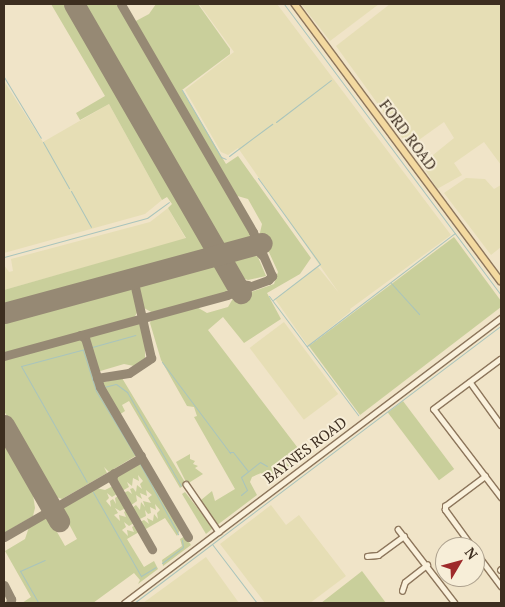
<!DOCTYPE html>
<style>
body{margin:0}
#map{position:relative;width:505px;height:607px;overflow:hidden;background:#f0e4c8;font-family:"PT Serif",serif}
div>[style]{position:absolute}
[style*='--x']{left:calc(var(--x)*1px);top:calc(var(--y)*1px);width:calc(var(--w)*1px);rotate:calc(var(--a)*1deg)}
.farmland>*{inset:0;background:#e6deb5;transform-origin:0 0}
.green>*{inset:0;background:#c9cf9b;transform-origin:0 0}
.stream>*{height:1px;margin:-0.5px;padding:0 0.5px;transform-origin:0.5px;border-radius:0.5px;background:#a9c4bc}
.taxiway>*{height:9px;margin:-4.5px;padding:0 4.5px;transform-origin:4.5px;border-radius:4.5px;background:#968974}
.runway>*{height:21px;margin:-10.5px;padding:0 10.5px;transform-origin:10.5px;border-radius:10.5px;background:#968974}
.roads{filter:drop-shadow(1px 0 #8d765c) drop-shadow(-1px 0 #8d765c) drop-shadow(0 1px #8d765c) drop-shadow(0 -1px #8d765c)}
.minor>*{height:4.5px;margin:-2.25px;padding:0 2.25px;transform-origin:2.25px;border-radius:2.25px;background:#faf1dc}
.major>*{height:5.5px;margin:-2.75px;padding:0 2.75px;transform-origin:2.75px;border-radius:2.75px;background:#f3d9a0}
span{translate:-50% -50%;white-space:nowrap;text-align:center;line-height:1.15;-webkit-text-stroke:4px #f7eed8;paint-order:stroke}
.street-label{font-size:15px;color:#3d2e20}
.frame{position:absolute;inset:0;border:5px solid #3d2e20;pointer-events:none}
.north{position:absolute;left:435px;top:537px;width:50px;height:50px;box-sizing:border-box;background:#f7eed8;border:1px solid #ada18e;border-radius:50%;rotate:53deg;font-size:14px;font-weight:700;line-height:20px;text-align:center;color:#3d2e20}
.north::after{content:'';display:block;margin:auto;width:18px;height:22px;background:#9e2a2b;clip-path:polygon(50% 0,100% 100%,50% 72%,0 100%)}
</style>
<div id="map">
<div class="farmland">
<div style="clip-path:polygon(199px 4px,277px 4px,451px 235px,350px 309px,351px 311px,308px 346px,275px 299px,318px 267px,339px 293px,238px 148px,228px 155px,221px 152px,185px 90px,234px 52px)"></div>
<div style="clip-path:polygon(301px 4px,379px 4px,330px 41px)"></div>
<div style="clip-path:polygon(390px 4px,501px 4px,501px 165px,484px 142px,454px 163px,462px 175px,437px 189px,422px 164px,454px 138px,444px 122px,409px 147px,336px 46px)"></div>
<div style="clip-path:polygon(4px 81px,43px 142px,109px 104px,162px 200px,145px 214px,4px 253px)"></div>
<div style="clip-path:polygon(466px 178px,485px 179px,494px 189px,501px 185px,501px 247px,491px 255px,444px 193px)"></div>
<div style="clip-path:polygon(168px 208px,186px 239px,4px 290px,4px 265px,9px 272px,13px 271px,11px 259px,150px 222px)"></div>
<div style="left:284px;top:322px;width:90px;height:43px;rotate:53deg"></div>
<div style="clip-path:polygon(271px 505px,286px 525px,299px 515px,346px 576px,310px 603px,265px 603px,220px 544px)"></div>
<div style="clip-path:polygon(206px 557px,239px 603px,143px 603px)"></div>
</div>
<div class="green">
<div style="clip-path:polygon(51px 4px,67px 4px,210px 251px,4px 307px,4px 290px,186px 238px,168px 208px,172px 204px,167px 197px,162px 200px,109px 104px,80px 120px,76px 113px,105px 96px)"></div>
<div style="clip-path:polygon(80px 4px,119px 4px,251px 233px,248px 241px,221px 248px)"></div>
<div style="clip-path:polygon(156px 4px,198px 4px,230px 49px,230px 54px,182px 90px,226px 164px,238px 156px,311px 258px,300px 274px,267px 293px,281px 319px,244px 343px,223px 317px,208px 330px,304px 456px,271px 484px,261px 473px,252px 477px,250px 482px,257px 495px,216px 526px,200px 506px,201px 500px,212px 491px,215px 501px,235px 489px,194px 417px,197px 416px,194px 407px,187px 406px,161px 360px,150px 323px,152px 318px,195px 306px,207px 313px,228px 307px,235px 295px,237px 297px,274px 284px,278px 272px,262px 237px,259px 237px,262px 224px,248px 199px,234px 195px,134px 22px,149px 14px)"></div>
<div style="clip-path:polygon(454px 237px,501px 301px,501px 307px,360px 415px,309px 346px)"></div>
<div style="clip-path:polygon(247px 252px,258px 257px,266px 276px,248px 280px,237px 276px,227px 258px)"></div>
<div style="clip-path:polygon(216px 261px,229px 285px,226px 293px,153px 313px,144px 308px,139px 289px,144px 281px)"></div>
<div style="clip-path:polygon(125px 286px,134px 291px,139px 309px,134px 318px,4px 354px,4px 319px)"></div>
<div style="clip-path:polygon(137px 322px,145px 330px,145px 358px,134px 366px,124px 364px,97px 372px,89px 335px)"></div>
<div style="clip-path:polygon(81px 337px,97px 385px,137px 455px,109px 472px,104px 467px,107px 473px,62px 499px,53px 496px,4px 411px,4px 358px)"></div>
<div style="clip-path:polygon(122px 378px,186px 484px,180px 488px,129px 401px,122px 405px,125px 411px,119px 415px,100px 383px)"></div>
<div style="left:403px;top:401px;width:85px;height:19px;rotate:53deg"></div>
<div style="clip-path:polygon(4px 440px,32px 488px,35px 508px,33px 516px,4px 533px)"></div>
<div style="clip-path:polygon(190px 454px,190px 459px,195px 461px,193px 464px,198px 466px,195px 468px,203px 474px,187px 484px,176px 462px)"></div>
<div style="clip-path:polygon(141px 463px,180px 530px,177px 536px,165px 518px,144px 530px,140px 522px,144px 520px,149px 524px,147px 518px,153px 521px,154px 514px,158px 519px,157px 513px,160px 510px,155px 504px,156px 510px,150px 507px,151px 513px,148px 514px,145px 510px,146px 516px,138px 520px,132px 508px,136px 505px,140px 510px,141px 502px,145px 507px,143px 501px,151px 503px,148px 498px,152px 495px,146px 490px,147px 496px,140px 493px,142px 499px,136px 495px,137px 501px,130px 506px,123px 493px,128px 491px,132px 494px,130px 489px,133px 488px,136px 492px,137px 485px,142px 489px,140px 484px,143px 481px,138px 475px,139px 481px,133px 478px,132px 486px,127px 482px,129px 487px,122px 491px,114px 478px)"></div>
<div style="clip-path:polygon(113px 486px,117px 494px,112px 497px,107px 493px,109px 498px,106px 501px,111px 507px,110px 501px,113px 499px,116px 504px,115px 498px,118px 496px,126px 508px,120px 511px,115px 508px,118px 513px,114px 515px,120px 521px,119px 515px,126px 517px,124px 512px,127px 510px,134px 523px,129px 526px,124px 522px,126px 527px,122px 530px,128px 536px,127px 530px,134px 532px,132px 527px,135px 525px,139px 532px,127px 539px,144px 567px,154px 561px,158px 569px,138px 584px,140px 580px,134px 573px,93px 603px,22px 603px,31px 597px,5px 551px,25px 539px,29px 527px,48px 516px,65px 546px,77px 539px,61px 509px,96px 488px,105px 490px)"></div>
<div style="clip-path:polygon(185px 492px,213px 528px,206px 534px,182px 494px)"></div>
<div style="clip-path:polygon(185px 536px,191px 545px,163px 566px,162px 560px,182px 546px,180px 539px)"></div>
<div style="clip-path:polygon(362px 571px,386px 603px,321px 603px,357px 575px)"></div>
</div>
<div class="stream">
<div style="--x:284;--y:4;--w:363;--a:53.3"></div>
<div style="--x:4;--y:77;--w:71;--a:58.8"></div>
<div style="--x:182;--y:90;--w:78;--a:59.8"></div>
<div style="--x:221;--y:157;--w:5;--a:22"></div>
<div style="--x:276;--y:122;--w:69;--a:-37.4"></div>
<div style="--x:43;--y:142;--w:53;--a:60.5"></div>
<div style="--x:229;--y:156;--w:54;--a:-36.7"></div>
<div style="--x:258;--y:178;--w:106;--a:54.2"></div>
<div style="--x:320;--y:264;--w:59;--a:142.5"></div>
<div style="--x:71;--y:191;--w:41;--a:60.9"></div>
<div style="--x:4;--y:257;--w:148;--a:-15.3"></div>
<div style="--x:147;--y:218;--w:27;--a:-36"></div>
<div style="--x:391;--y:283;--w:42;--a:47.9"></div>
<div style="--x:269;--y:296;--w:149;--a:53.2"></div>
<div style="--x:307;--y:346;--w:186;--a:-37.4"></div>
<div style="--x:92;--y:347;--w:45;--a:-15.6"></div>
<div style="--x:85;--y:349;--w:66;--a:165.1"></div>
<div style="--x:21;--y:366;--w:133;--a:60.4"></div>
<div style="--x:83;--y:350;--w:43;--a:72.4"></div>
<div style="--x:96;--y:391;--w:75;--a:58.6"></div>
<div style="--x:162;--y:362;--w:114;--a:53.2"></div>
<div style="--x:104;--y:387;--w:12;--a:-14"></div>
<div style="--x:116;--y:384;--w:14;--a:36"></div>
<div style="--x:127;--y:392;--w:108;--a:60.1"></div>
<div style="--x:229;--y:452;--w:4;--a:0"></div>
<div style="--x:233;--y:452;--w:24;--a:52"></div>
<div style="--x:140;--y:464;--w:80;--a:61.5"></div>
<div style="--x:93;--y:492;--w:97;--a:60.3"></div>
<div style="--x:141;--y:576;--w:17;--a:-31"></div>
<div style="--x:241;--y:495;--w:8;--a:-40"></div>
<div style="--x:247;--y:490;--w:14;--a:-115"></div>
<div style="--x:241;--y:477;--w:24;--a:-38"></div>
<div style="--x:260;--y:462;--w:8;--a:30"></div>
<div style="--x:212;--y:544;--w:74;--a:52.7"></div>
<div style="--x:162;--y:563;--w:26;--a:-37"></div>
<div style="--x:183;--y:547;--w:7;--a:-98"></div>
<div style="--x:38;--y:602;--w:36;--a:-120"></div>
<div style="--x:20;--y:571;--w:27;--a:-24"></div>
<div style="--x:134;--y:603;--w:460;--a:-37.1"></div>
</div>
<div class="taxiway">
<div style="--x:245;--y:247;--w:10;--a:6"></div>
<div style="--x:255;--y:248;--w:10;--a:45"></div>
<div style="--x:232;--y:277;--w:11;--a:41"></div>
<div style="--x:240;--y:284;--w:8;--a:7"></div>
<div style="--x:80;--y:335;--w:6;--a:31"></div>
<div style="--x:85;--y:338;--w:51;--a:73"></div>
<div style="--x:100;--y:387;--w:174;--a:59.6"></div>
<div style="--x:4;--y:356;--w:231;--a:-15.3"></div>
<div style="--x:227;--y:295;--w:44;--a:-20.1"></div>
<div style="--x:268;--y:280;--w:6;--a:-45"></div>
<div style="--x:272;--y:276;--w:48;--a:-113.4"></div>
<div style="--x:253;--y:232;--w:263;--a:-120.1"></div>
<div style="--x:97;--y:378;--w:32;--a:-9"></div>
<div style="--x:129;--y:373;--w:27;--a:-34"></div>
<div style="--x:151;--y:358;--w:82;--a:-102.7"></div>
<div style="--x:114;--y:473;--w:6;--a:108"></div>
<div style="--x:112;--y:479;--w:81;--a:60.3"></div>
<div style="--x:4;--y:537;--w:156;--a:-30"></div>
<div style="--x:139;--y:459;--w:4;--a:-63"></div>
<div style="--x:4;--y:585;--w:16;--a:63"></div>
<div style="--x:11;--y:599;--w:4;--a:104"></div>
</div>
<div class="runway">
<div style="--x:74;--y:4;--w:334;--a:60"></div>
<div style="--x:4;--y:313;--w:267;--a:-15.2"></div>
<div style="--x:4;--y:425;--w:111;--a:60.2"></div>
</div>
<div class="roads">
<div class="minor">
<div style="--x:501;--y:359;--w:84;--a:143.3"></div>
<div style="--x:434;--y:409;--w:111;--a:52.7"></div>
<div style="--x:470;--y:382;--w:53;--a:54.2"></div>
<div style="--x:186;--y:484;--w:58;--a:55.5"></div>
<div style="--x:398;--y:529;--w:93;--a:52.4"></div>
<div style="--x:472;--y:547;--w:46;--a:-126.1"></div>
<div style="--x:445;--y:510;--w:4;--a:-90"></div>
<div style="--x:445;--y:506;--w:50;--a:-36.9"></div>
<div style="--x:475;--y:551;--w:44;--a:53.4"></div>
<div style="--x:367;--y:556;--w:11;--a:-5"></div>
<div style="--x:378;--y:555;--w:32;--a:-36"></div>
<div style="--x:500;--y:570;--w:1;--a:-45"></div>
<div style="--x:402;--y:591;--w:9;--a:-72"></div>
<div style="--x:405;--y:582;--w:28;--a:-38"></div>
<div style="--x:124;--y:603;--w:473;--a:-37.1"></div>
</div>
<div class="major">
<div style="--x:295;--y:4;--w:345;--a:53.4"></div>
</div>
</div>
<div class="street-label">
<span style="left:408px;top:135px;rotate:53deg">FORD ROAD</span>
<span style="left:305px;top:450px;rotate:-37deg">BAYNES ROAD</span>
</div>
<div class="frame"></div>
<div class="north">N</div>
</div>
